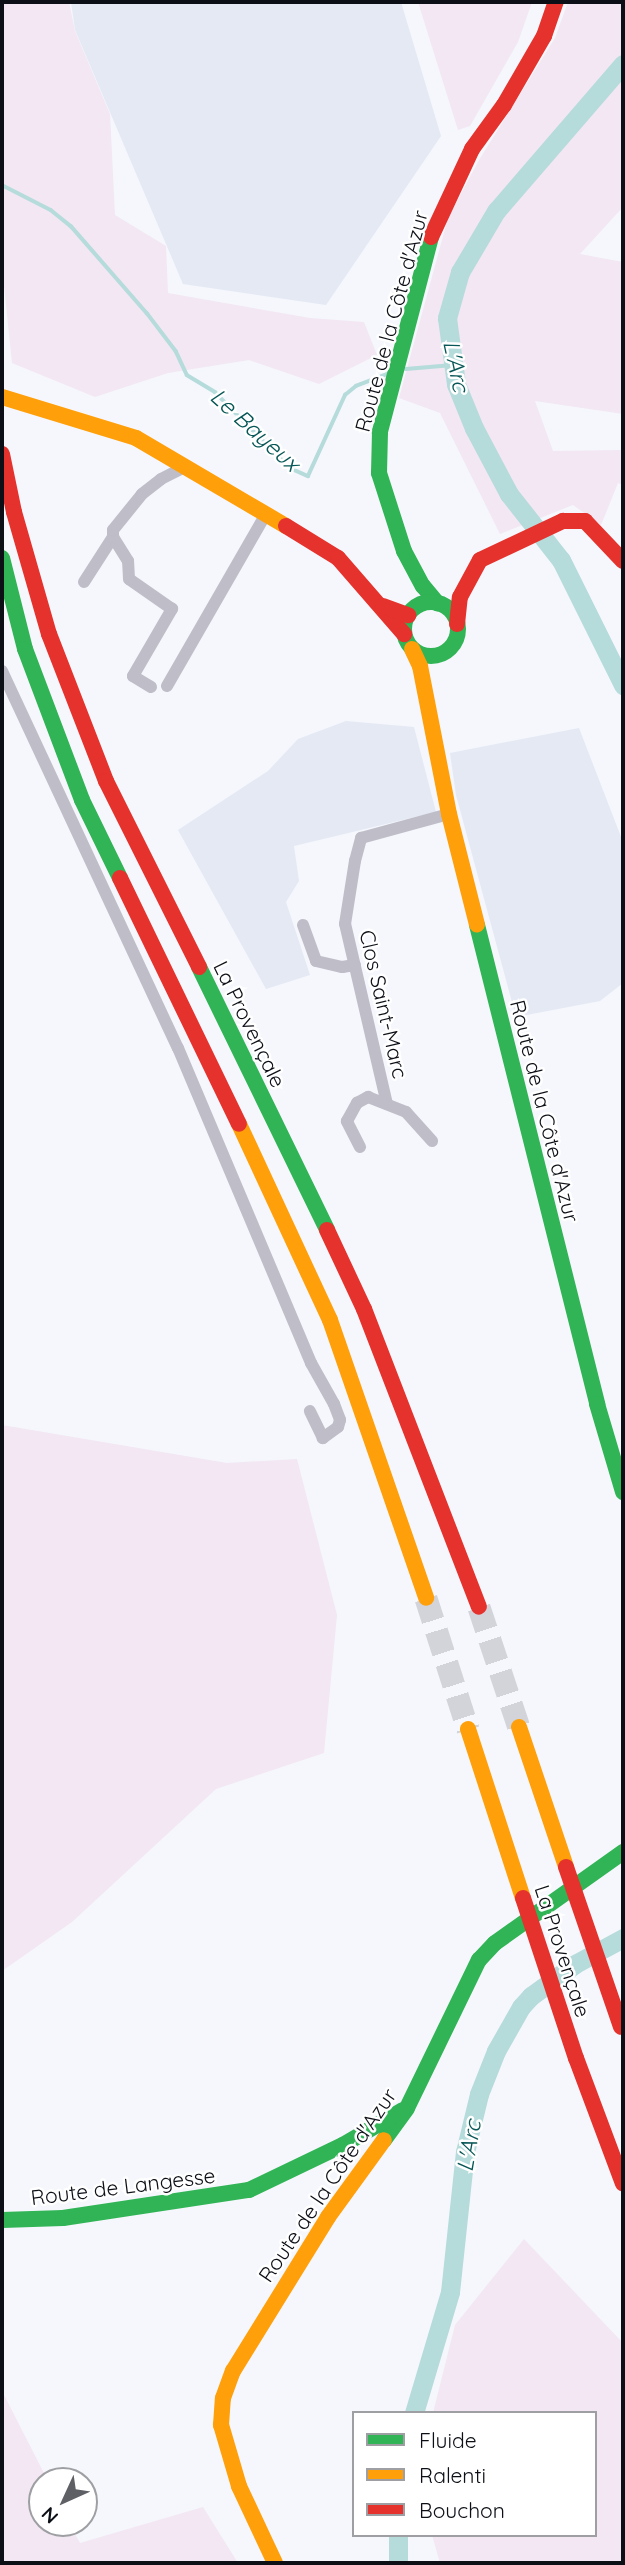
<!DOCTYPE html>
<meta charset="utf-8">
<style>
body{margin:0}
#map{position:relative;width:625px;height:2565px;overflow:hidden;background:#f5f7fc;font-family:Quicksand,sans-serif}
div>[style]{position:absolute}
[style*='--x']{left:calc(var(--x)*1px);top:calc(var(--y)*1px);width:calc(var(--w)*1px);rotate:calc(var(--a)*1deg)}
.built>*{inset:0;background:#e4e9f4}
.green>*{inset:0;background:#f2e7f3}
.stream>*{height:3.5px;margin:-1.75px;padding:0 1.75px;transform-origin:1.75px;border-radius:1.75px;background:#b5dbdb}
.river>*{height:19px;margin:-9.5px;padding:0 9.5px;transform-origin:9.5px;border-radius:9.5px;background:#b5dbdb}
.highway-tunnel>*{height:23px;margin-top:-11.5px;transform-origin:0;background:repeating-linear-gradient(90deg,#d2d4da 0 23px,transparent 0 34px)}
.street>*{height:12px;margin:-6px;padding:0 6px;transform-origin:6px;border-radius:6px;background:#bfbdc8}
.fast>*{height:16px;margin:-8px;padding:0 8px;transform-origin:8px;border-radius:8px;background:#30b455}
.fast>.ring{margin:-8px;padding:0;box-sizing:content-box;background:none;border:16px solid #30b455;border-radius:50%}
.slow>*{height:16px;margin:-8px;padding:0 8px;transform-origin:8px;border-radius:8px;background:#ff9f0a}
.jam>*{height:16px;margin:-8px;padding:0 8px;transform-origin:8px;border-radius:8px;background:#e5322d}
.jam-bridge>*{height:16px;margin:-8px;padding:0 8px;transform-origin:8px;border-radius:8px;background:#e5322d}
span{translate:-50% -50%;white-space:nowrap;text-align:center;line-height:1.15;-webkit-text-stroke:5px #fff;paint-order:stroke}
.street-label{font-size:21px;color:#0c0f16}
.water-label{font-size:23px;color:#075756;font-style:italic}
.frame{position:absolute;inset:0;border:4px solid #0c0f16;pointer-events:none}
.legend{position:absolute;left:352px;top:2411px;width:245px;height:126px;box-sizing:border-box;background:#fff;border:2px solid #9e9fa2;margin:0;padding:9px 12px;list-style:none;font-size:21px;color:#0c0f16}
.legend li{display:flex;align-items:center;gap:14px;height:35px}
.legend b{width:35px;border:2px solid #9e9fa2}
.north{position:absolute;left:28px;top:2467px;width:70px;height:70px;box-sizing:border-box;background:#fff;border:2px solid #9e9fa2;border-radius:50%;rotate:225deg;font-size:19px;font-weight:700;line-height:28px;text-align:center;color:#0c0f16}
.north::after{content:'';display:block;margin:auto;width:24px;height:32px;background:#5e6066;clip-path:polygon(50% 0,100% 100%,50% 72%,0 100%)}
</style>
<div id="map">
<div class="built">
<div style="clip-path:polygon(71px 2px,401px 2px,441px 136px,326px 305px,183px 284px,75px 30px)"></div>
<div style="clip-path:polygon(346px 721px,414px 727px,436px 812px,294px 846px,299px 881px,286px 902px,310px 975px,266px 989px,178px 830px,268px 771px,298px 739px)"></div>
<div style="clip-path:polygon(579px 728px,623px 842px,623px 983px,600px 1001px,516px 1017px,456px 795px,450px 753px)"></div>
</div>
<div class="green">
<div style="clip-path:polygon(2px 2px,69px 2px,75px 31px,110px 114px,115px 215px,166px 246px,168px 293px,310px 318px,364px 322px,377px 355px,319px 384px,249px 360px,168px 373px,95px 397px,12px 363px,2px 266px)"></div>
<div style="clip-path:polygon(418px 2px,532px 2px,518px 42px,470px 126px,458px 130px)"></div>
<div style="clip-path:polygon(568px 2px,623px 2px,623px 207px,580px 254px,623px 262px,623px 414px,535px 401px,553px 451px,623px 450px,623px 485px,618px 483px,601px 525px,573px 505px,500px 534px,440px 413px,399px 398px,448px 218px,479px 160px,555px 38px)"></div>
<div style="clip-path:polygon(2px 1425px,227px 1463px,297px 1459px,337px 1615px,324px 1753px,216px 1789px,72px 1922px,2px 1971px)"></div>
<div style="clip-path:polygon(524px 2239px,623px 2343px,623px 2563px,440px 2563px,432px 2535px,595px 2535px,595px 2413px,433px 2413px,455px 2325px)"></div>
<div style="clip-path:polygon(2px 2391px,48px 2481px,42px 2481px,42px 2523px,69px 2523px,80px 2543px,203px 2507px,238px 2563px,2px 2563px)"></div>
</div>
<div class="stream">
<div style="--x:2;--y:185;--w:55;--a:27"></div>
<div style="--x:51;--y:210;--w:26;--a:39"></div>
<div style="--x:71;--y:226;--w:116;--a:48.9"></div>
<div style="--x:147;--y:313;--w:48;--a:52.7"></div>
<div style="--x:176;--y:351;--w:26;--a:65"></div>
<div style="--x:187;--y:375;--w:33;--a:31"></div>
<div style="--x:215;--y:392;--w:107;--a:45.4"></div>
<div style="--x:290;--y:468;--w:20;--a:24"></div>
<div style="--x:308;--y:476;--w:89;--a:-65.4"></div>
<div style="--x:345;--y:395;--w:14;--a:-39"></div>
<div style="--x:356;--y:386;--w:34;--a:-21"></div>
<div style="--x:406;--y:369;--w:47;--a:-4.9"></div>
</div>
<div class="river">
<div style="--x:623;--y:64;--w:194;--a:130.8"></div>
<div style="--x:496;--y:211;--w:71;--a:120.5"></div>
<div style="--x:460;--y:272;--w:48;--a:105.8"></div>
<div style="--x:447;--y:318;--w:67;--a:82.2"></div>
<div style="--x:456;--y:384;--w:48;--a:67.8"></div>
<div style="--x:474;--y:428;--w:75;--a:62.1"></div>
<div style="--x:509;--y:494;--w:84;--a:51.8"></div>
<div style="--x:561;--y:560;--w:140;--a:63.6"></div>
<div style="--x:414;--y:2413;--w:126;--a:-73.4"></div>
<div style="--x:450;--y:2292;--w:141;--a:-83.9"></div>
<div style="--x:465;--y:2152;--w:60;--a:-76.4"></div>
<div style="--x:479;--y:2094;--w:46;--a:-68.4"></div>
<div style="--x:496;--y:2051;--w:51;--a:-60.4"></div>
<div style="--x:521;--y:2007;--w:15;--a:-48"></div>
<div style="--x:531;--y:1996;--w:54;--a:-36"></div>
<div style="--x:575;--y:1964;--w:55;--a:-28.4"></div>
<div style="--x:398;--y:2563;--w:28;--a:-90"></div>
</div>
<div class="highway-tunnel">
<div style="--x:426;--y:1598;--w:138;--a:72.2"></div>
<div style="--x:479;--y:1607;--w:126;--a:71.6"></div>
</div>
<div class="street">
<div style="--x:84;--y:582;--w:54;--a:-57.2"></div>
<div style="--x:2;--y:671;--w:416;--a:65"></div>
<div style="--x:178;--y:1048;--w:342;--a:67.1"></div>
<div style="--x:311;--y:1363;--w:47;--a:60.7"></div>
<div style="--x:334;--y:1404;--w:17;--a:69"></div>
<div style="--x:340;--y:1420;--w:7;--a:106"></div>
<div style="--x:338;--y:1427;--w:19;--a:144"></div>
<div style="--x:323;--y:1438;--w:30;--a:-116"></div>
<div style="--x:167;--y:686;--w:198;--a:-60.1"></div>
<div style="--x:151;--y:687;--w:21;--a:-149"></div>
<div style="--x:133;--y:676;--w:78;--a:-59.8"></div>
<div style="--x:172;--y:609;--w:52;--a:-145.1"></div>
<div style="--x:129;--y:579;--w:18;--a:-93"></div>
<div style="--x:128;--y:561;--w:28;--a:-122"></div>
<div style="--x:113;--y:537;--w:7;--a:-90"></div>
<div style="--x:113;--y:530;--w:46;--a:-51.1"></div>
<div style="--x:142;--y:494;--w:24;--a:-38"></div>
<div style="--x:161;--y:479;--w:29;--a:-27"></div>
<div style="--x:303;--y:925;--w:38;--a:70"></div>
<div style="--x:316;--y:961;--w:27;--a:13"></div>
<div style="--x:342;--y:967;--w:13;--a:-9"></div>
<div style="--x:387;--y:1104;--w:185;--a:-103.1"></div>
<div style="--x:345;--y:924;--w:64;--a:-81"></div>
<div style="--x:355;--y:861;--w:24;--a:-75"></div>
<div style="--x:361;--y:838;--w:91;--a:-15.3"></div>
<div style="--x:360;--y:1147;--w:29;--a:-117"></div>
<div style="--x:347;--y:1121;--w:21;--a:-61"></div>
<div style="--x:357;--y:1103;--w:13;--a:-29"></div>
<div style="--x:368;--y:1097;--w:41;--a:21.5"></div>
<div style="--x:406;--y:1112;--w:39;--a:48"></div>
</div>
<div class="fast">
<div style="--x:431;--y:237;--w:202;--a:104.7"></div>
<div style="--x:380;--y:432;--w:41;--a:91.4"></div>
<div style="--x:379;--y:473;--w:82;--a:72.2"></div>
<div style="--x:404;--y:551;--w:40;--a:62"></div>
<div style="--x:423;--y:586;--w:23;--a:50"></div>
<div style="--x:2;--y:558;--w:94;--a:75.8"></div>
<div style="--x:25;--y:649;--w:161;--a:69.3"></div>
<div style="--x:82;--y:800;--w:87;--a:64"></div>
<div class="ring" style="left:404px;top:602px;width:38px;height:38px"></div>
<div style="--x:477;--y:925;--w:494;--a:75.9"></div>
<div style="--x:597;--y:1404;--w:92;--a:73.5"></div>
<div style="--x:199;--y:967;--w:292;--a:64"></div>
<div style="--x:384;--y:2140;--w:39;--a:-54"></div>
<div style="--x:407;--y:2108;--w:165;--a:-64.1"></div>
<div style="--x:479;--y:1960;--w:23;--a:-47"></div>
<div style="--x:495;--y:1943;--w:157;--a:-35.4"></div>
<div style="--x:2;--y:2220;--w:61;--a:-1.9"></div>
<div style="--x:63;--y:2218;--w:188;--a:-8.6"></div>
<div style="--x:249;--y:2190;--w:104;--a:-25.6"></div>
<div style="--x:343;--y:2145;--w:69;--a:-30.3"></div>
</div>
<div class="slow">
<div style="--x:2;--y:397;--w:140;--a:17"></div>
<div style="--x:136;--y:438;--w:174;--a:30.4"></div>
<div style="--x:412;--y:649;--w:19;--a:65"></div>
<div style="--x:420;--y:666;--w:151;--a:78.9"></div>
<div style="--x:449;--y:814;--w:114;--a:75.8"></div>
<div style="--x:239;--y:1124;--w:216;--a:65.1"></div>
<div style="--x:330;--y:1320;--w:294;--a:70.9"></div>
<div style="--x:519;--y:1727;--w:148;--a:71.4"></div>
<div style="--x:468;--y:1729;--w:178;--a:72"></div>
<div style="--x:275;--y:2563;--w:85;--a:-115.1"></div>
<div style="--x:239;--y:2486;--w:64;--a:-106.4"></div>
<div style="--x:221;--y:2425;--w:27;--a:-86"></div>
<div style="--x:223;--y:2398;--w:29;--a:-70"></div>
<div style="--x:233;--y:2371;--w:181;--a:-58.3"></div>
<div style="--x:328;--y:2217;--w:95;--a:-54"></div>
</div>
<div class="jam">
<div style="--x:431;--y:237;--w:97;--a:-65"></div>
<div style="--x:472;--y:149;--w:54;--a:-54"></div>
<div style="--x:504;--y:105;--w:80;--a:-59.9"></div>
<div style="--x:544;--y:36;--w:36;--a:-71"></div>
<div style="--x:2;--y:454;--w:59;--a:78.3"></div>
<div style="--x:14;--y:512;--w:127;--a:74"></div>
<div style="--x:49;--y:634;--w:158;--a:68.8"></div>
<div style="--x:106;--y:781;--w:208;--a:63.4"></div>
<div style="--x:286;--y:526;--w:61;--a:31.6"></div>
<div style="--x:338;--y:558;--w:101;--a:49"></div>
<div style="--x:383;--y:606;--w:27;--a:20"></div>
<div style="--x:457;--y:624;--w:27;--a:-84"></div>
<div style="--x:460;--y:597;--w:42;--a:-61.6"></div>
<div style="--x:480;--y:560;--w:92;--a:-25.2"></div>
<div style="--x:563;--y:521;--w:22;--a:0"></div>
<div style="--x:585;--y:521;--w:55;--a:46.5"></div>
<div style="--x:120;--y:878;--w:273;--a:64.2"></div>
<div style="--x:327;--y:1230;--w:87;--a:64.9"></div>
<div style="--x:364;--y:1309;--w:319;--a:68.9"></div>
<div style="--x:576;--y:2058;--w:134;--a:69.5"></div>
</div>
<div class="jam-bridge">
<div style="--x:566;--y:1867;--w:169;--a:71"></div>
<div style="--x:523;--y:1898;--w:169;--a:71.7"></div>
</div>
<div class="street-label">
<span style="left:391px;top:321px;rotate:-75deg">Route de la Côte d'Azur</span>
<span style="left:384px;top:1004px;rotate:77deg">Clos Saint-Marc</span>
<span style="left:250px;top:1024px;rotate:64deg">La Provençale</span>
<span style="left:545px;top:1111px;rotate:76deg">Route de la Côte d'Azur</span>
<span style="left:563px;top:1951px;rotate:72deg">La Provençale</span>
<span style="left:327px;top:2185px;rotate:-56deg">Route de la Côte d'Azur</span>
<span style="left:123px;top:2186px;rotate:-7deg">Route de Langesse</span>
</div>
<div class="water-label">
<span style="left:456px;top:366px;rotate:78deg">L'Arc</span>
<span style="left:255px;top:430px;rotate:42deg">Le Bayeux</span>
<span style="left:469px;top:2146px;rotate:-80deg">L'Arc</span>
</div>
<div class="frame"></div>
<ul class="legend">
<li><b style="height:9px;background:#30b455"></b>Fluide</li>
<li><b style="height:9px;background:#ff9f0a"></b>Ralenti</li>
<li><b style="height:9px;background:#e5322d"></b>Bouchon</li>
</ul>
<div class="north">N</div>
</div>
